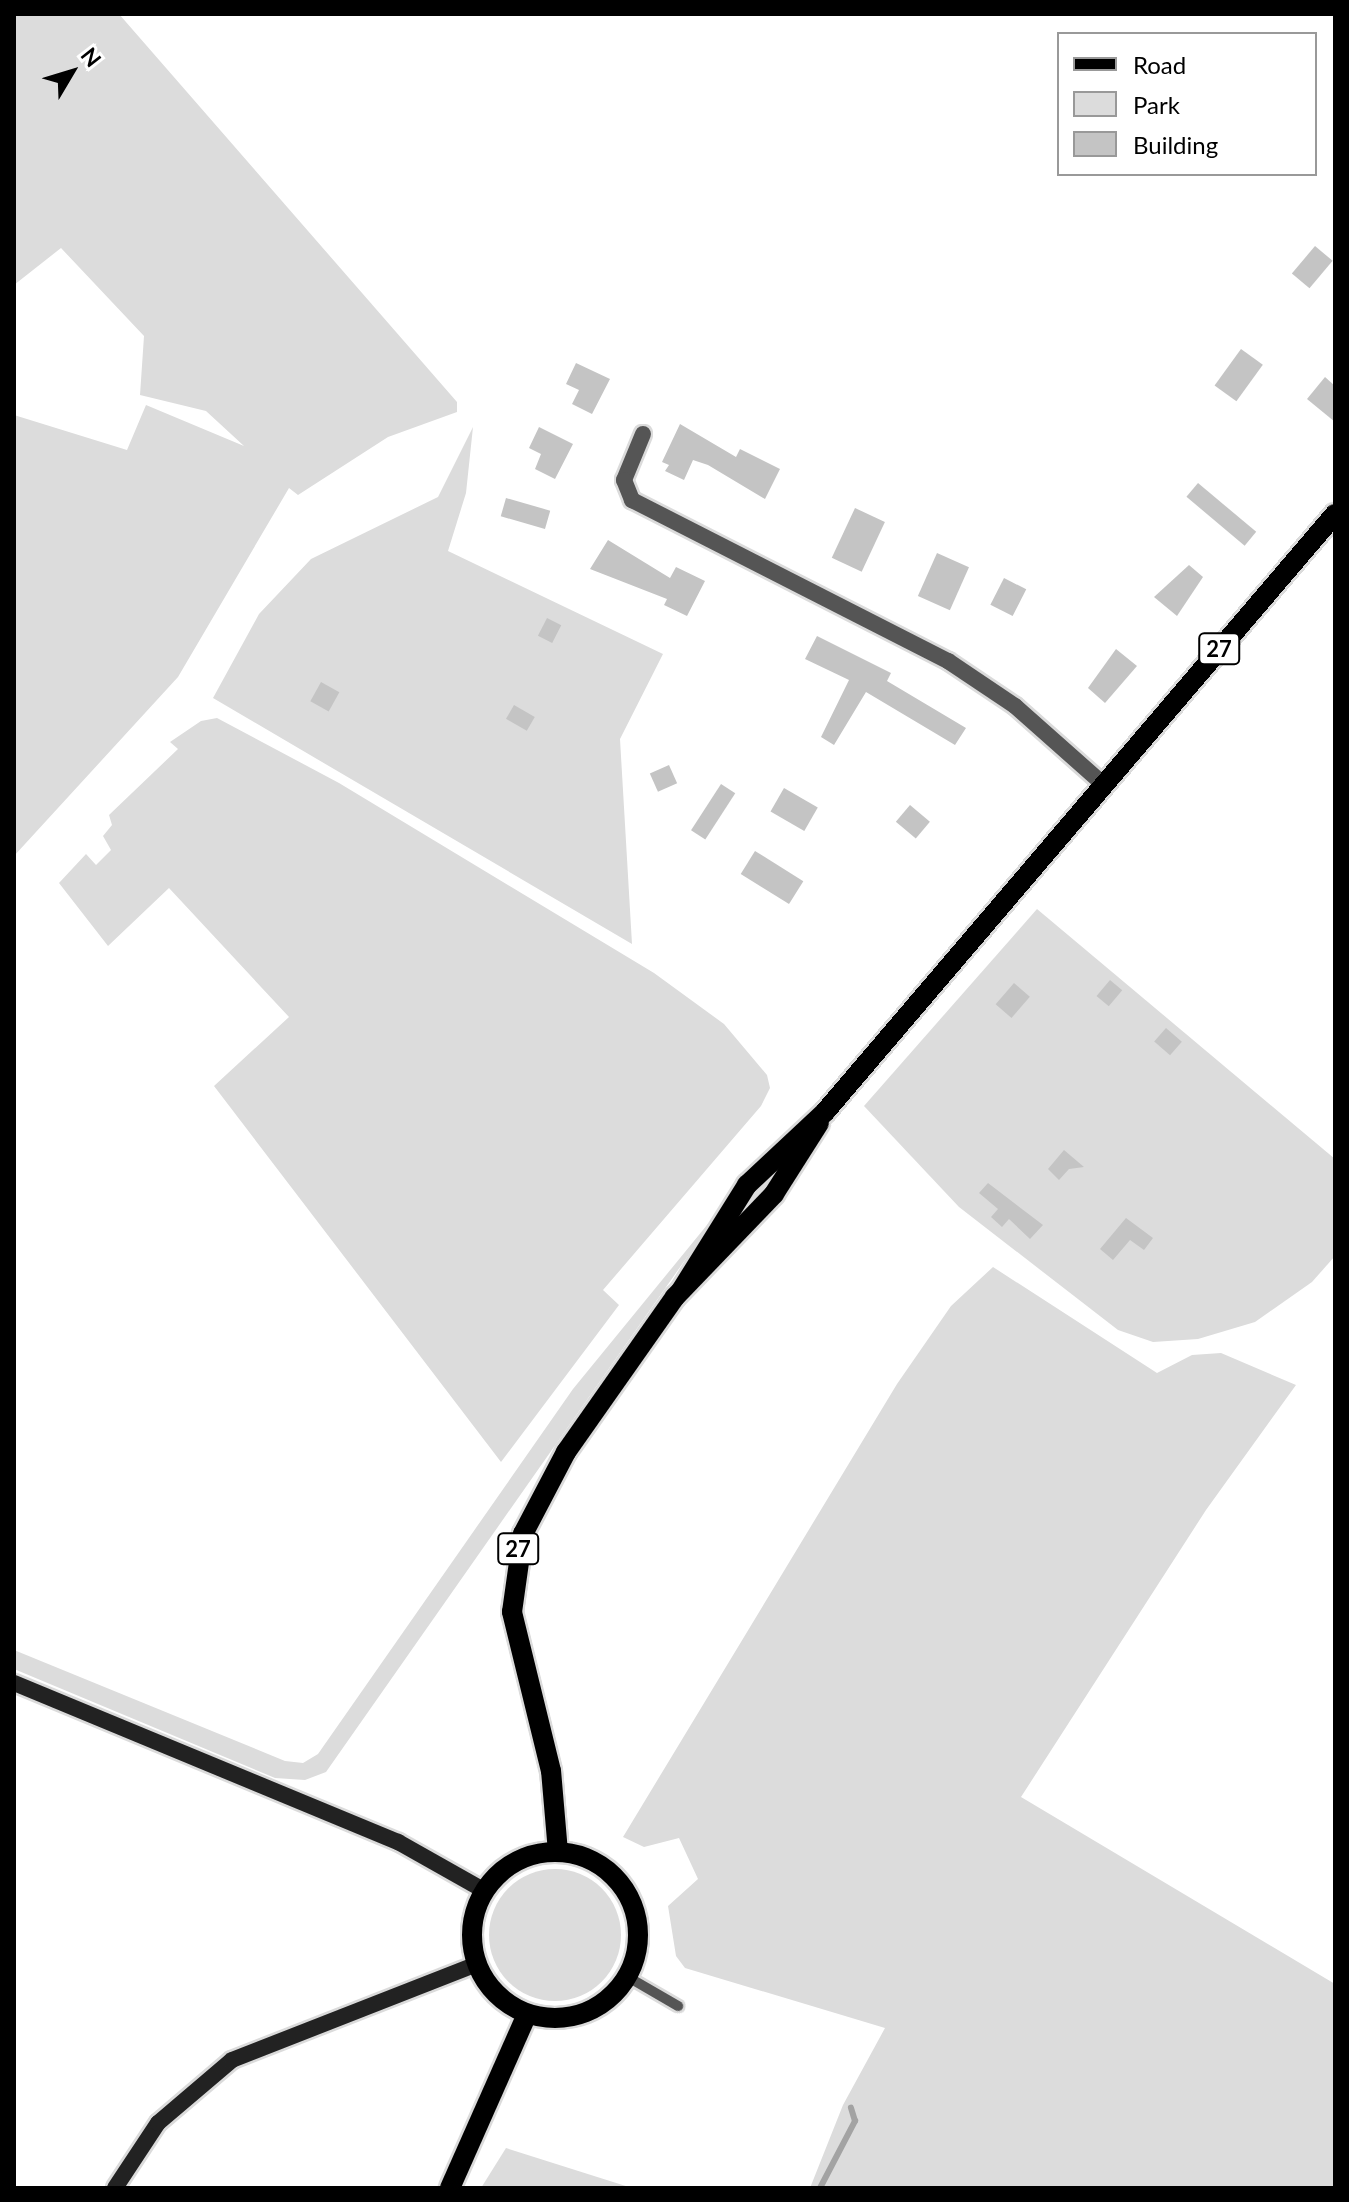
<!DOCTYPE html>
<style>
body{margin:0}
#map{position:relative;width:1349px;height:2202px;overflow:hidden;background:#fff;font-family:Lato,sans-serif}
div>[style]{position:absolute}
[style*='--x']{left:calc(var(--x)*1px);top:calc(var(--y)*1px);width:calc(var(--w)*1px);rotate:calc(var(--a)*1deg)}
.green>*{inset:0;background:#dcdcdc}
.round{border-radius:50%}
.stream>*{height:6px;margin:-3px;padding:0 3px;transform-origin:3px;border-radius:3px;background:#a3a3a3}
.building>*{inset:0;background:#c4c4c4;transform-origin:0 0}
.roads{filter:drop-shadow(2px 0 #dbdbdb) drop-shadow(-2px 0 #dbdbdb) drop-shadow(0 2px #dbdbdb) drop-shadow(0 -2px #dbdbdb)}
.lane>*{height:10px;margin:-5px;padding:0 5px;transform-origin:5px;border-radius:5px;background:#555}
.street>*{height:16px;margin:-8px;padding:0 8px;transform-origin:8px;border-radius:8px;background:#555}
.secondary>*{height:16px;margin:-8px;padding:0 8px;transform-origin:8px;border-radius:8px;background:#222}
.primary>*{height:20px;margin:-10px;padding:0 10px;transform-origin:10px;border-radius:10px;background:#000}
.primary>.ring{margin:-10px;padding:0;box-sizing:content-box;background:none;border:20px solid #000;border-radius:50%}
span{translate:-50% -50%;white-space:nowrap;text-align:center;line-height:1.15;-webkit-text-stroke:6px #fff;paint-order:stroke}
.shield-label span{padding:2px 6px;background:#fff;border:2px solid;border-radius:6px;-webkit-text-stroke-width:0}
.shield-label{font-size:22px;color:#000;font-weight:700}
.frame{position:absolute;inset:0;border:16px solid #000;pointer-events:none}
.legend{position:absolute;left:1057px;top:32px;width:260px;height:144px;box-sizing:border-box;background:#fff;border:2px solid #999;margin:0;padding:10px 14px;list-style:none;font-size:24px;color:#000}
.legend li{display:flex;align-items:center;gap:16px;height:40px}
.legend b{width:40px;border:2px solid #999}
.north{position:absolute;left:32px;top:32px;width:80px;height:80px;-webkit-text-stroke:6px #fff;paint-order:stroke;rotate:52deg;font-size:22px;font-weight:700;line-height:32px;text-align:center;color:#000}
.north::after{content:'';display:block;margin:auto;width:28px;height:36px;background:#000;clip-path:polygon(50% 0,100% 100%,50% 72%,0 100%)}
</style>
<div id="map">
<div class="green">
<div style="clip-path:polygon(14px 14px,119px 14px,457px 402px,457px 412px,388px 437px,298px 495px,289px 488px,178px 677px,14px 856px,14px 415px,127px 450px,146px 405px,244px 446px,206px 411px,140px 395px,144px 336px,61px 248px,14px 285px)"></div>
<div style="clip-path:polygon(473px 427px,466px 493px,448px 551px,663px 654px,620px 739px,632px 944px,213px 698px,259px 614px,311px 559px,438px 497px)"></div>
<div style="clip-path:polygon(217px 718px,339px 783px,654px 973px,724px 1024px,767px 1075px,770px 1088px,761px 1106px,603px 1290px,619px 1305px,501px 1462px,214px 1086px,289px 1017px,169px 888px,108px 946px,59px 883px,86px 854px,96px 865px,111px 850px,103px 836px,112px 825px,109px 815px,178px 749px,170px 742px,201px 721px)"></div>
<div style="clip-path:polygon(1037px 909px,1335px 1159px,1335px 1256px,1312px 1282px,1255px 1322px,1198px 1339px,1153px 1342px,1118px 1330px,959px 1207px,864px 1106px)"></div>
<div style="clip-path:polygon(725px 1203px,326px 1772px,305px 1780px,275px 1778px,14px 1669px,14px 1650px,285px 1761px,303px 1763px,318px 1754px,573px 1389px)"></div>
<div style="clip-path:polygon(993px 1267px,1157px 1373px,1192px 1355px,1221px 1353px,1296px 1385px,1206px 1510px,1021px 1797px,1335px 1984px,1335px 2188px,810px 2188px,843px 2105px,885px 2028px,685px 1968px,676px 1956px,668px 1906px,698px 1879px,679px 1838px,644px 1847px,623px 1837px,897px 1384px,951px 1306px)"></div>
<div class="round" style="left:489px;top:1869px;width:132px;height:132px"></div>
<div style="clip-path:polygon(506px 2148px,632px 2188px,481px 2188px)"></div>
</div>
<div class="stream">
<div style="--x:820;--y:2188;--w:76;--a:-62.4"></div>
<div style="--x:855;--y:2121;--w:14;--a:-107"></div>
</div>
<div class="building">
<div style="left:1315px;top:246px;width:23px;height:36px;rotate:40deg"></div>
<div style="left:1241px;top:349px;width:27px;height:45px;rotate:36deg"></div>
<div style="clip-path:polygon(576px 363px,610px 379px,592px 414px,572px 404px,579px 390px,566px 384px)"></div>
<div style="clip-path:polygon(1325px 377px,1335px 386px,1335px 422px,1307px 399px)"></div>
<div style="clip-path:polygon(680px 424px,736px 457px,740px 449px,780px 469px,765px 499px,708px 465px,693px 460px,684px 480px,665px 471px,669px 465px,662px 462px)"></div>
<div style="clip-path:polygon(539px 427px,573px 444px,555px 479px,535px 469px,541px 454px,529px 448px)"></div>
<div style="left:1198px;top:483px;width:76px;height:18px;rotate:40deg"></div>
<div style="left:506px;top:498px;width:46px;height:19px;rotate:16deg"></div>
<div style="left:855px;top:508px;width:33px;height:55px;rotate:25deg"></div>
<div style="clip-path:polygon(608px 540px,670px 578px,676px 567px,705px 581px,687px 616px,664px 605px,667px 599px,590px 569px)"></div>
<div style="left:937px;top:553px;width:35px;height:47px;rotate:24deg"></div>
<div style="clip-path:polygon(1189px 565px,1203px 577px,1177px 616px,1154px 597px)"></div>
<div style="left:1004px;top:578px;width:25px;height:30px;rotate:27deg"></div>
<div style="left:547px;top:618px;width:16px;height:20px;rotate:27deg"></div>
<div style="clip-path:polygon(817px 636px,891px 673px,887px 681px,966px 728px,955px 745px,866px 692px,834px 745px,821px 737px,849px 680px,805px 659px)"></div>
<div style="clip-path:polygon(1116px 649px,1137px 666px,1105px 703px,1088px 688px)"></div>
<div style="left:321px;top:682px;width:21px;height:22px;rotate:29deg"></div>
<div style="left:514px;top:705px;width:24px;height:16px;rotate:30deg"></div>
<div style="left:669px;top:765px;width:20px;height:21px;rotate:66deg"></div>
<div style="left:721px;top:784px;width:17px;height:55px;rotate:33deg"></div>
<div style="left:784px;top:788px;width:39px;height:27px;rotate:30deg"></div>
<div style="left:910px;top:805px;width:26px;height:22px;rotate:40deg"></div>
<div style="left:755px;top:851px;width:57px;height:27px;rotate:32deg"></div>
<div style="left:1110px;top:980px;width:16px;height:21px;rotate:40deg"></div>
<div style="left:1014px;top:983px;width:21px;height:28px;rotate:41deg"></div>
<div style="left:1166px;top:1028px;width:21px;height:18px;rotate:41deg"></div>
<div style="clip-path:polygon(1064px 1150px,1084px 1167px,1069px 1169px,1059px 1180px,1048px 1169px)"></div>
<div style="clip-path:polygon(988px 1183px,1043px 1225px,1030px 1239px,1009px 1219px,1002px 1227px,991px 1217px,998px 1209px,979px 1193px)"></div>
<div style="clip-path:polygon(1126px 1218px,1153px 1238px,1144px 1250px,1130px 1240px,1113px 1260px,1100px 1249px)"></div>
</div>
<div class="roads">
<div class="lane">
<div style="--x:628;--y:1977;--w:58;--a:30.1"></div>
</div>
<div class="street">
<div style="--x:643;--y:434;--w:50;--a:112.4"></div>
<div style="--x:624;--y:480;--w:22;--a:68"></div>
<div style="--x:632;--y:500;--w:355;--a:27"></div>
<div style="--x:948;--y:661;--w:81;--a:33.9"></div>
<div style="--x:1015;--y:706;--w:118;--a:41.6"></div>
</div>
<div class="secondary">
<div style="--x:14;--y:1683;--w:416;--a:22.5"></div>
<div style="--x:398;--y:1842;--w:100;--a:29.4"></div>
<div style="--x:115;--y:2188;--w:78;--a:-56.5"></div>
<div style="--x:158;--y:2123;--w:97;--a:-40.4"></div>
<div style="--x:232;--y:2060;--w:263;--a:-21.4"></div>
</div>
<div class="primary">
<div style="--x:682;--y:1289;--w:123;--a:-58"></div>
<div style="--x:747;--y:1185;--w:107;--a:-43.1"></div>
<div style="--x:825;--y:1112;--w:786;--a:-49.54"></div>
<div class="ring" style="left:472px;top:1852px;width:146px;height:146px"></div>
<div style="--x:558;--y:1852;--w:81;--a:-94.9"></div>
<div style="--x:551;--y:1771;--w:164;--a:-103.8"></div>
<div style="--x:512;--y:1612;--w:79;--a:-82"></div>
<div style="--x:523;--y:1534;--w:93;--a:-62.3"></div>
<div style="--x:566;--y:1452;--w:189;--a:-54.9"></div>
<div style="--x:675;--y:1297;--w:143;--a:-46.1"></div>
<div style="--x:774;--y:1194;--w:84;--a:-57.6"></div>
<div style="--x:450;--y:2188;--w:190;--a:-66.1"></div>
</div>
</div>
<div class="shield-label">
<span style="left:1219px;top:649px">27</span>
<span style="left:518px;top:1549px">27</span>
</div>
<div class="frame"></div>
<ul class="legend">
<li><b style="height:10px;background:#000"></b>Road</li>
<li><b style="height:22px;background:#dcdcdc"></b>Park</li>
<li><b style="height:22px;background:#c4c4c4"></b>Building</li>
</ul>
<div class="north">N</div>
</div>
